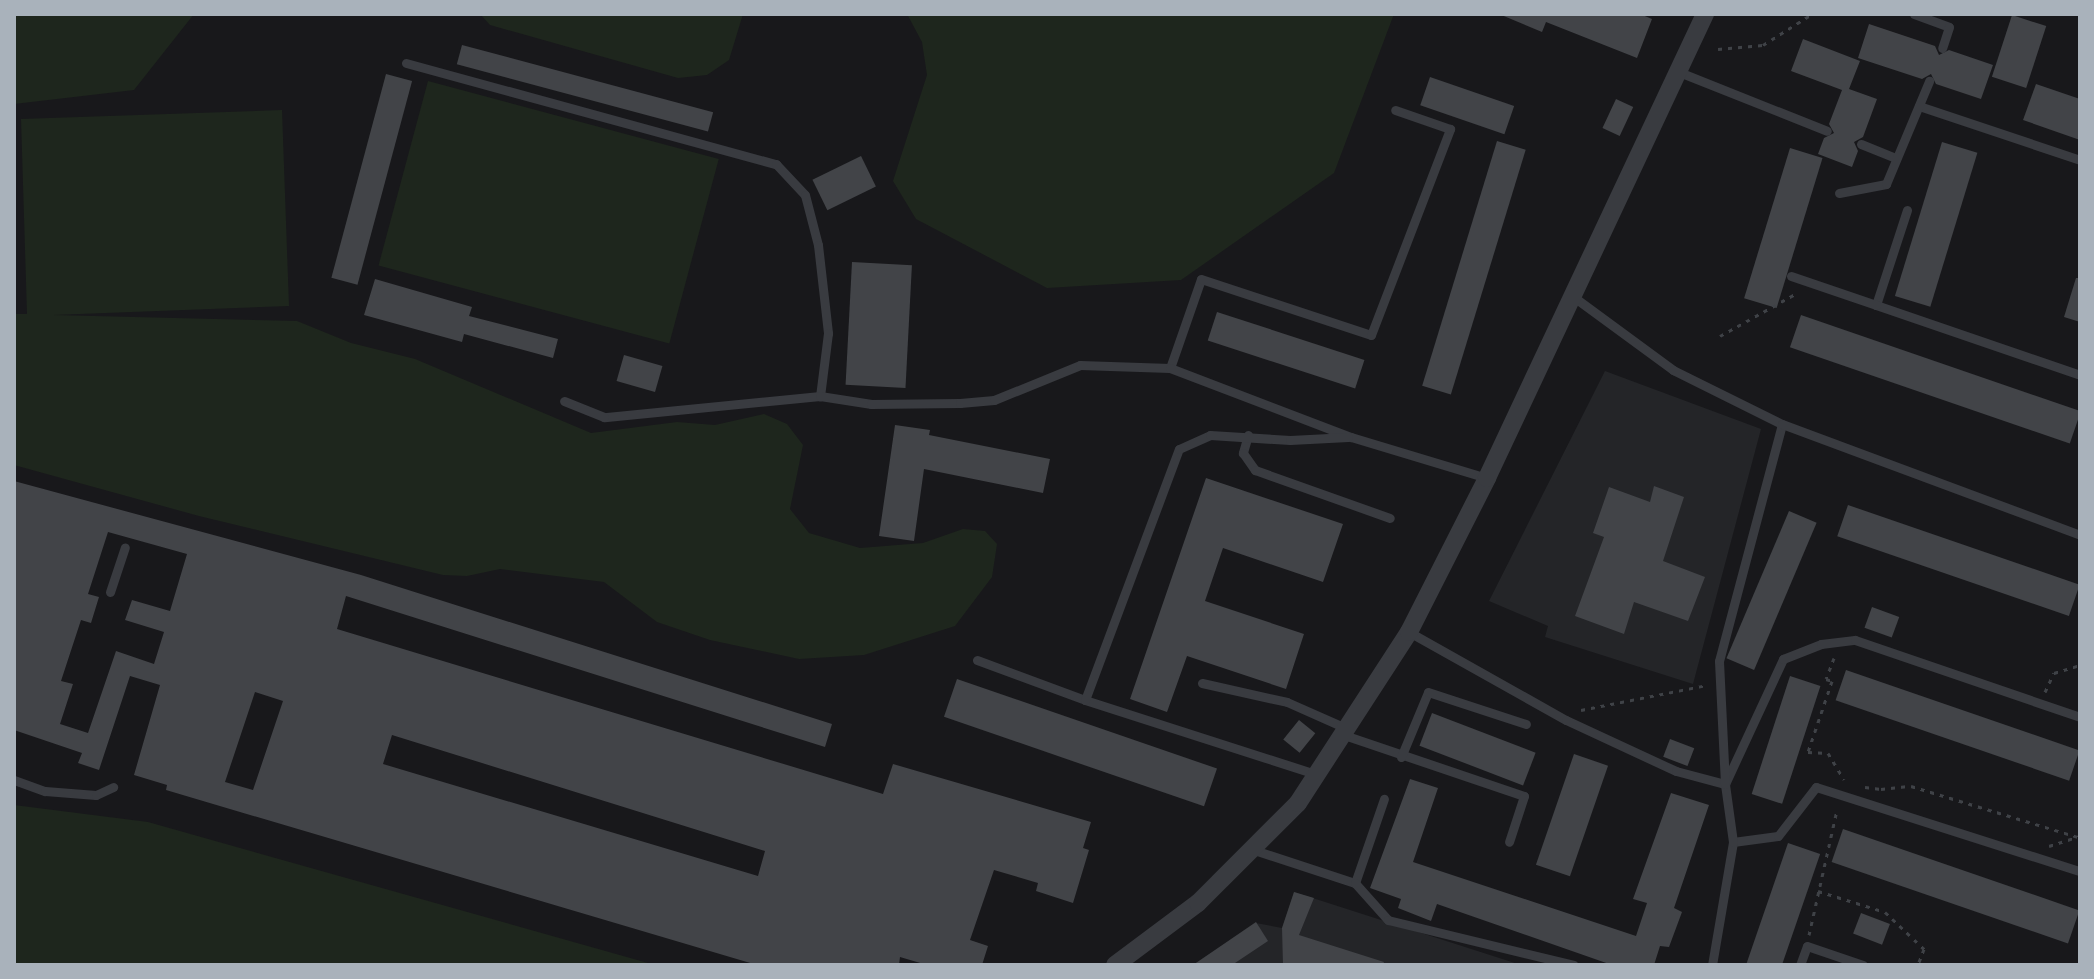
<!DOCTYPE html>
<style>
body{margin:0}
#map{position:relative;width:2094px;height:979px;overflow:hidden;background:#18181b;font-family:Ubuntu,sans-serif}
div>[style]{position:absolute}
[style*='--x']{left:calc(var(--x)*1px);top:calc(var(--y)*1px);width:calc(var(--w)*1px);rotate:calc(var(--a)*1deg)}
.built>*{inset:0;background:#242528}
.green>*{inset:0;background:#1e261d;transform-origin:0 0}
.building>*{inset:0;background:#424448;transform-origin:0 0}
.path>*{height:3px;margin-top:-1.5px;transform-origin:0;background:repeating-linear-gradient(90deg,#3f4247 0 4px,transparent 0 10px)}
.service>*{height:9px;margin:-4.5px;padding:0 4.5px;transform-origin:4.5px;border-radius:4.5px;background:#393b40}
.minor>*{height:18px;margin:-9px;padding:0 9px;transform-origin:9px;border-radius:9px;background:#393b40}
span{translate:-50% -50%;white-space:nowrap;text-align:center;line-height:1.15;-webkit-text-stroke:7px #131316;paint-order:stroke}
.frame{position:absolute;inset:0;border:16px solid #a9b2bb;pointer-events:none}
</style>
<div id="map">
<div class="built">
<div style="clip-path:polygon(1605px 371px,1761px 429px,1693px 684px,1545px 637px,1548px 626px,1489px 601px)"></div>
<div style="clip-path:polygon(1294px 892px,1521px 965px,1193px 965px,1256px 923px,1282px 928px)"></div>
</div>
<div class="green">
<div style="clip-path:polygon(14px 14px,194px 14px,134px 90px,14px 104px)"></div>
<div style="clip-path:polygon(480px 14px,743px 14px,729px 60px,707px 75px,678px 78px,490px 25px)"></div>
<div style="clip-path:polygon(907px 14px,1394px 14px,1334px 173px,1181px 280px,1047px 288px,916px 219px,893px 181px,927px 75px,922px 42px)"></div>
<div style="left:428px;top:81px;width:301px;height:191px;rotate:15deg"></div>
<div style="clip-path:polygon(282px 110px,289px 306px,53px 315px,297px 321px,351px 343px,415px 359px,591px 433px,677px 422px,715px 425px,764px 414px,787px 424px,803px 445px,790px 509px,809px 533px,860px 548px,923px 543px,963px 529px,985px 531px,997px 544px,992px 577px,955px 626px,864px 655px,799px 659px,710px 640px,657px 622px,604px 582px,500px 569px,467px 576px,443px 575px,199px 516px,14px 465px,14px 314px,27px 314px,21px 119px)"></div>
<div style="clip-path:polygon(14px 805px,148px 822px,655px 965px,14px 965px)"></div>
</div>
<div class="building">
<div style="clip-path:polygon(1499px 14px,1640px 14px,1652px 19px,1637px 58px,1546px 22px,1542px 32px)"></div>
<div style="left:2012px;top:15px;width:36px;height:65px;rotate:18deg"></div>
<div style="clip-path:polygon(1869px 24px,1935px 46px,1939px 55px,1949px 50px,1993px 65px,1981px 99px,1936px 84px,1931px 74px,1922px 79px,1858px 58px)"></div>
<div style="clip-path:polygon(1803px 39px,1860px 61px,1849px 89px,1877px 99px,1863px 137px,1854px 142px,1858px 151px,1852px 167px,1818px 154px,1824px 138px,1834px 133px,1829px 124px,1842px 90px,1791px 71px)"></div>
<div style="left:462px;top:45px;width:260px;height:20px;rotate:15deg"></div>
<div style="left:386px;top:74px;width:27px;height:211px;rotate:15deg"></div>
<div style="left:1430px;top:77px;width:89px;height:30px;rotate:19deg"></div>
<div style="clip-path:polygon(2036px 84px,2080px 99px,2080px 140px,2023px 120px)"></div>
<div style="left:1616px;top:99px;width:19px;height:32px;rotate:25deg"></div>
<div style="left:1497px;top:141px;width:30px;height:256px;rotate:17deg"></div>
<div style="left:1942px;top:142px;width:37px;height:161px;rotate:17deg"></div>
<div style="left:1790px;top:148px;width:34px;height:157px;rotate:17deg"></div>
<div style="left:861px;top:156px;width:34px;height:54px;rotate:64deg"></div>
<div style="left:852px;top:262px;width:60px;height:123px;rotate:3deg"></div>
<div style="clip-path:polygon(2076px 278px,2080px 278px,2080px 322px,2064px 317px)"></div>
<div style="clip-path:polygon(375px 279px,472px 307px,469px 316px,558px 339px,553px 358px,464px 334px,462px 342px,364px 315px)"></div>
<div style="left:1217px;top:312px;width:155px;height:30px;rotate:18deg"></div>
<div style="left:1801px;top:315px;width:296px;height:34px;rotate:19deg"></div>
<div style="left:624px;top:355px;width:40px;height:27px;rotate:16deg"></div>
<div style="clip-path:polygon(895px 425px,930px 430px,929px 435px,1050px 459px,1043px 493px,924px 469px,914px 541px,879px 536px)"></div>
<div style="clip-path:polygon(1206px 478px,1343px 524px,1323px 582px,1223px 548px,1205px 601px,1304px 634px,1286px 689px,1187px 656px,1167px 712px,1130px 699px)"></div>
<div style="clip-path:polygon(evenodd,14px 481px,361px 575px,832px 724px,825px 747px,346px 596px,337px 629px,883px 794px,893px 764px,1091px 822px,1083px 848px,1089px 850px,1073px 903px,1036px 891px,1038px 883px,994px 870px,970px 940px,988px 946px,982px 965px,927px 965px,900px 957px,899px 965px,757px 965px,166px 790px,167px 785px,134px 775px,160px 685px,130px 676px,99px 770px,78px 763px,82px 753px,14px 730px,14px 481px,108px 532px,187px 554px,170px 611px,132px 600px,125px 620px,164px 632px,154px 664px,116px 651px,88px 733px,60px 724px,73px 684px,61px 681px,81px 620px,91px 623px,99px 597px,88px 594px,108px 532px,14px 481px,255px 692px,283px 701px,253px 790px,225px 782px,255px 692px,14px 481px,392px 735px,765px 851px,758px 876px,383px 764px,392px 735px)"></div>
<div style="clip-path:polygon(1654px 486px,1684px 497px,1663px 561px,1705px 577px,1688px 621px,1634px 602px,1624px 634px,1575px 616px,1604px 537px,1593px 533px,1609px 487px,1650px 502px)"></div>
<div style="left:1848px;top:505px;width:245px;height:33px;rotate:19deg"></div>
<div style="left:1789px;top:511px;width:30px;height:160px;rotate:23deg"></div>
<div style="left:1872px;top:607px;width:29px;height:22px;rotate:20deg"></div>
<div style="left:1846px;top:670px;width:247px;height:32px;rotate:19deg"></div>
<div style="left:1790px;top:676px;width:32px;height:124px;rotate:18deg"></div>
<div style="left:957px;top:679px;width:275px;height:40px;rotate:19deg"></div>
<div style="left:1432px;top:713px;width:111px;height:35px;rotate:21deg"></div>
<div style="left:1299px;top:720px;width:21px;height:25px;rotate:39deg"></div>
<div style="left:1670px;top:739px;width:26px;height:19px;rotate:21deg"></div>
<div style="left:1574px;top:754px;width:36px;height:117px;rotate:19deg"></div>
<div style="clip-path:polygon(1410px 779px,1438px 788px,1413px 862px,1636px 936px,1647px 903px,1633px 899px,1671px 793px,1709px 805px,1674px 908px,1682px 912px,1669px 947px,1660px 946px,1654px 965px,1612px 965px,1437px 904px,1431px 921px,1398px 908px,1401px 899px,1370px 888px)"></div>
<div style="left:1843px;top:829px;width:250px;height:35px;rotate:19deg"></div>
<div style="left:1788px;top:843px;width:34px;height:129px;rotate:19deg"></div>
<div style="clip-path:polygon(1294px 892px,1314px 898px,1299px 935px,1384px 962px,1383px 965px,1283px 965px,1282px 928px)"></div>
<div style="left:1861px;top:913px;width:31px;height:22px;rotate:21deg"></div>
<div style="clip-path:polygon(1256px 922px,1268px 941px,1232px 965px,1193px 965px)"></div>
</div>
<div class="path">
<div style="--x:1718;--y:49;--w:45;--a:-5.1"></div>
<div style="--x:1763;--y:45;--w:58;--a:-32.3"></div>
<div style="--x:1720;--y:336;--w:88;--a:-29.2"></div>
<div style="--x:1834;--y:658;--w:22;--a:111"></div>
<div style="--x:1826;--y:679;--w:6;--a:18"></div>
<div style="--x:1832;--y:681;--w:75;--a:108.7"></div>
<div style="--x:1808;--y:752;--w:20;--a:3"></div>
<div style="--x:1828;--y:753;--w:31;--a:59"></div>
<div style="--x:2045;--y:692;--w:21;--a:-65"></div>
<div style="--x:2054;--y:673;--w:27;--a:-17"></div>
<div style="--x:1581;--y:710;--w:128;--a:-11.2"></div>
<div style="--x:1865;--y:787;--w:16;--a:7"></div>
<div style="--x:1881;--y:789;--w:30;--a:-6"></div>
<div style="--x:1911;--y:786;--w:175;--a:17"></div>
<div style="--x:2049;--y:846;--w:33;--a:-18"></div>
<div style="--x:1818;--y:891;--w:70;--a:17.4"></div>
<div style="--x:1885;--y:912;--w:54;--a:43.5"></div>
<div style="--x:1924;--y:949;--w:17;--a:111"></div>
<div style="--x:1809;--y:935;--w:128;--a:-77.4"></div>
</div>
<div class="service">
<div style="--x:1914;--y:14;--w:37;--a:20"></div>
<div style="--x:1949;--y:27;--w:22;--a:108"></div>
<div style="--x:406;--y:63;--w:384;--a:15.3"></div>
<div style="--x:776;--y:164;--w:42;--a:46.9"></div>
<div style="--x:805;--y:195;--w:52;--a:75.4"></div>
<div style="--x:818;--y:245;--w:89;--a:83.5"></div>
<div style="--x:828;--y:333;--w:64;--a:97.2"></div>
<div style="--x:820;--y:396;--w:217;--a:174.4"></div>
<div style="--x:604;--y:417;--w:43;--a:-158.2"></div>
<div style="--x:1679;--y:72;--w:159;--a:21.7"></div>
<div style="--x:1919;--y:106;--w:170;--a:18.5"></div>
<div style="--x:1861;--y:144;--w:37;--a:22"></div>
<div style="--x:1839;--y:193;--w:48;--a:-10.8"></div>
<div style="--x:1886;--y:184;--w:112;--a:-67.3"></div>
<div style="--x:1907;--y:210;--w:100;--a:108.1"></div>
<div style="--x:1876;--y:305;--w:216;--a:18.9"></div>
<div style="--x:1791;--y:276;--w:90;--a:18.8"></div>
<div style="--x:1571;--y:295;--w:127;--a:36.3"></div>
<div style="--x:1673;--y:370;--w:122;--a:26.4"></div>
<div style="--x:1170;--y:368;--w:94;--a:-70.8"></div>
<div style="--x:1201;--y:279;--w:179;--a:18.2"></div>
<div style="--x:1371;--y:335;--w:221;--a:-69"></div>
<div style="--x:1450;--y:129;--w:58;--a:-160.9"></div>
<div style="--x:820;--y:396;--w:52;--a:8.9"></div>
<div style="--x:871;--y:404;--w:89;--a:-0.6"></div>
<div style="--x:960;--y:403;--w:34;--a:-5"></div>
<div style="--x:994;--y:400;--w:93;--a:-22.1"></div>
<div style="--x:1080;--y:365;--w:90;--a:1.9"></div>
<div style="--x:1170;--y:368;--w:194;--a:20.9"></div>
<div style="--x:1351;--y:437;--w:142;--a:16.8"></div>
<div style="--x:1248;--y:435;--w:19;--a:106"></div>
<div style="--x:1243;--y:453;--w:21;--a:55"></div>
<div style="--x:1255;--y:470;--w:143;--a:19.6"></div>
<div style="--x:110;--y:592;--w:47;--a:-71.6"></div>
<div style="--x:1409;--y:632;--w:180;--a:29.3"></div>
<div style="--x:1566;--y:720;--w:121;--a:24.9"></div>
<div style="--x:1676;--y:771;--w:51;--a:14.9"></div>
<div style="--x:1725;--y:784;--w:138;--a:-65.1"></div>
<div style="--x:1783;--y:659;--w:41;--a:-21.5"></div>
<div style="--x:1821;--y:644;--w:34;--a:-7"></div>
<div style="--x:1855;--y:640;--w:238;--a:18.9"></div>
<div style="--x:977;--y:660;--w:115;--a:20.3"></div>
<div style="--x:1085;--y:700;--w:246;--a:17.8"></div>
<div style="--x:1202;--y:683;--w:87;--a:12.6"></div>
<div style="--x:1287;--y:702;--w:67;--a:23.9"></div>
<div style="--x:1085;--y:700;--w:268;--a:-69.5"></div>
<div style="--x:1179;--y:449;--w:34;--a:-24"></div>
<div style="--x:1210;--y:435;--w:80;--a:3.6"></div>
<div style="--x:1290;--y:440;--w:58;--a:-3"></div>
<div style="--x:1344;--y:735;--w:190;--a:18.7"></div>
<div style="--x:1524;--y:796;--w:48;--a:108.1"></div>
<div style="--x:1401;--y:757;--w:70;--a:-67.4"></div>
<div style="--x:1428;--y:692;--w:103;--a:18.1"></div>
<div style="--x:14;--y:780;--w:33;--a:20"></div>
<div style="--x:45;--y:791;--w:51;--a:4.5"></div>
<div style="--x:96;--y:795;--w:19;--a:-25"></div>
<div style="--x:1733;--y:842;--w:45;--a:-7.6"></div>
<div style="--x:1778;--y:836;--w:62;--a:-52.2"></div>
<div style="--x:1816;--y:787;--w:277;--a:17.7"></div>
<div style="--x:1254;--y:850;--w:106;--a:18.1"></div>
<div style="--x:1355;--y:883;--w:89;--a:-71"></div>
<div style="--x:1355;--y:883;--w:50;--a:48.3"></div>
<div style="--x:1388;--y:920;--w:191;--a:13.6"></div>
<div style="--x:1712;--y:965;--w:125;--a:-80.3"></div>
<div style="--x:1733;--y:842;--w:59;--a:-97.9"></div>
<div style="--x:1725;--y:784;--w:123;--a:-92.8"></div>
<div style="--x:1719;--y:661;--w:245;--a:-75.1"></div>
<div style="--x:1782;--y:424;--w:318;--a:20.4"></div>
<div style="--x:1800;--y:965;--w:20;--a:-70"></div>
<div style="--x:1807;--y:946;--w:59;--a:18.7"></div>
</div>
<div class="minor">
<div style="--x:1115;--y:965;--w:104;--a:-36.8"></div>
<div style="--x:1198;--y:903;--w:141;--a:-45"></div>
<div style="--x:1298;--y:803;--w:204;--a:-57"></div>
<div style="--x:1409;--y:632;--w:173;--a:-63.1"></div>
<div style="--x:1487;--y:478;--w:513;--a:-64.83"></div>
</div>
<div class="frame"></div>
</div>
